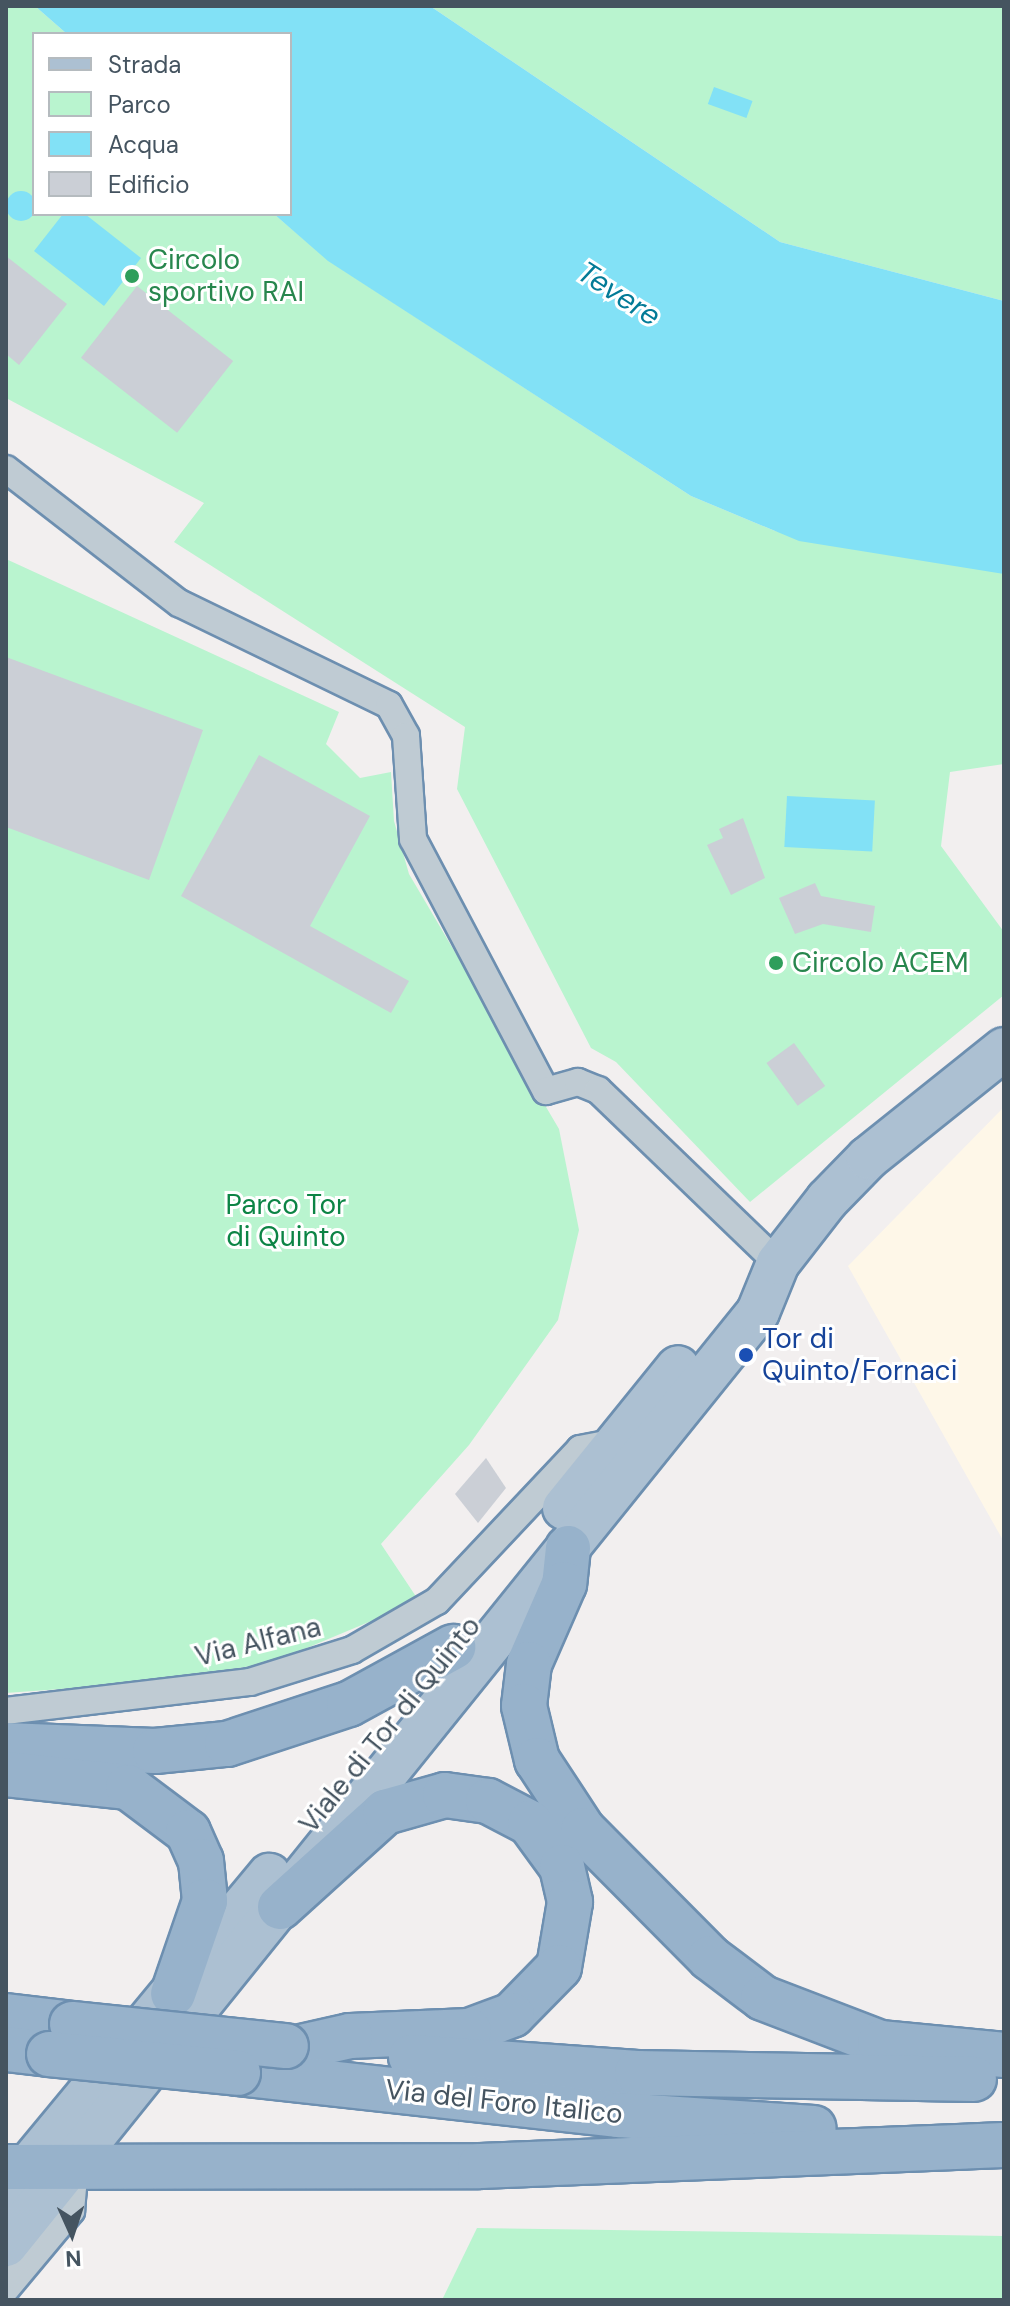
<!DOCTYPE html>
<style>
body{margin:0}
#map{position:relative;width:1010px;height:2306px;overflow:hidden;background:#f2efef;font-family:"DM Sans",sans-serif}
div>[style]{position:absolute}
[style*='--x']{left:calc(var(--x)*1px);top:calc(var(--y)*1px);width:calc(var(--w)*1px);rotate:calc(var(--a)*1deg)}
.commercial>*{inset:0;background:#fef7e8}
.green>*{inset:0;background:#b9f4cf}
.water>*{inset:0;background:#82e1f6;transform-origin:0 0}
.round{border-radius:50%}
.building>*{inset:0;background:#cbcfd6;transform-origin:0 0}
.roads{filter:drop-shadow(2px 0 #6d8fb0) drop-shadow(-2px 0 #6d8fb0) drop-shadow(0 2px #6d8fb0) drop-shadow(0 -2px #6d8fb0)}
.minor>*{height:26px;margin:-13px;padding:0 13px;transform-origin:13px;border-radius:13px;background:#bfcbd3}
.primary>*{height:42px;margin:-21px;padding:0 21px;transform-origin:21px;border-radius:21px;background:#acc0d2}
.trunk>*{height:44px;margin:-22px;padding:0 22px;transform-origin:22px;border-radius:22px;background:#97b2cb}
.bridges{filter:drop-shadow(2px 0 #6d8fb0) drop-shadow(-2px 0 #6d8fb0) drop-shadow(0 2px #6d8fb0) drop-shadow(0 -2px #6d8fb0)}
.trunk-bridge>*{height:44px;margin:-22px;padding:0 22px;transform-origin:22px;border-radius:22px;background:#97b2cb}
.dots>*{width:22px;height:22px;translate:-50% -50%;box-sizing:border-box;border:4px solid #fff;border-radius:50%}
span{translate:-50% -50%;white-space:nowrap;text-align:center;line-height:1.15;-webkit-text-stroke:6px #fff;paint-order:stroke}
.leisure-label{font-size:28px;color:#27864d}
.left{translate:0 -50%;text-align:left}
.park-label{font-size:28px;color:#0c8445}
.transit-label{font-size:28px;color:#164399}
.street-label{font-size:28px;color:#455460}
.water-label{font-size:30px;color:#037b97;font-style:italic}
.frame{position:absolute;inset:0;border:8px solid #455460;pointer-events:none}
.legend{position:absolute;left:32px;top:32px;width:260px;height:184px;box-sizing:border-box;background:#fff;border:2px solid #b5bbbf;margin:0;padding:10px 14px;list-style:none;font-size:24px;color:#455460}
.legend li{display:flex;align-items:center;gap:16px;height:40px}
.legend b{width:40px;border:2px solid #b5bbbf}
.north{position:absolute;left:32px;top:2194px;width:80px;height:80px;-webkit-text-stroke:6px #fff;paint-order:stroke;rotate:177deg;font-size:22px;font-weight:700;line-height:32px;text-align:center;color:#455460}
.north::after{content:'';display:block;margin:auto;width:28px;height:36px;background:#455460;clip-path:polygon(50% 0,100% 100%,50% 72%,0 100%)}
</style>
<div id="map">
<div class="commercial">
<div style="clip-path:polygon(1004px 1107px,1004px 1542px,848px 1266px)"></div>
</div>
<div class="green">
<div style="clip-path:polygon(6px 6px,35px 6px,67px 34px,34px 34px,34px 214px,274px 214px,329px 261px,691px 496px,775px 531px,1004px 560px,1004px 764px,950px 772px,941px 846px,1004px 932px,1004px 995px,750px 1202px,616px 1062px,591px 1048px,457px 789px,465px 727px,174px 542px,204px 503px,6px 398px)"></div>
<div style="clip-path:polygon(430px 6px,1004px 6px,1004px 301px,780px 242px)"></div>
<div style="clip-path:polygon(6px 559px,339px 712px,326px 744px,360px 778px,391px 772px,394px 821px,409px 874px,559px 1129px,579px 1230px,558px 1320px,469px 1445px,381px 1544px,419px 1601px,271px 1663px,143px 1683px,6px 1693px)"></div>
<div style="clip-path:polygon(477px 2228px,1004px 2236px,1004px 2300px,442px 2300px)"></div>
</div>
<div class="water">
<div style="clip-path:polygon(35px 6px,430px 6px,780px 242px,1004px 301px,1004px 574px,799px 541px,691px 496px,328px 261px,274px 214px,290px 214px,290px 34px,67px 34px)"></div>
<div style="left:714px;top:87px;width:41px;height:18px;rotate:20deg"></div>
<div class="round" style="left:6px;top:191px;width:30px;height:30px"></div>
<div style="clip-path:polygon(63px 214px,85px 214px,141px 258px,104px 306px,34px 251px)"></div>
<div style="left:787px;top:796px;width:88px;height:51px;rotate:3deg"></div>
</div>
<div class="building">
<div style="clip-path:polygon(6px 256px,67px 304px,19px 365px,6px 354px)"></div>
<div style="left:137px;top:286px;width:122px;height:91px;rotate:38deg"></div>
<div style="clip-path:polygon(6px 657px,203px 730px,149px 880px,6px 827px)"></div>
<div style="clip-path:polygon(259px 755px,370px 816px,310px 926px,409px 981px,391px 1013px,181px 896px)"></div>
<div style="clip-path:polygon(743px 818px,765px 878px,731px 895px,707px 845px,723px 838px,719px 829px)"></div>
<div style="clip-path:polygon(815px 883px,821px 896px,875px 906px,871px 932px,823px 924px,795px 934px,779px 898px)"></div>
<div style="left:794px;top:1043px;width:53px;height:34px;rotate:54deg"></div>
<div style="clip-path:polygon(486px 1458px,506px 1488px,478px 1523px,455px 1494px)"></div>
</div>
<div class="roads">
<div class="minor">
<div style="--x:6;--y:469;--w:219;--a:37.8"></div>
<div style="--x:179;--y:603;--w:233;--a:25.9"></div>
<div style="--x:389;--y:705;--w:35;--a:61"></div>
<div style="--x:406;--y:736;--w:103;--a:86.1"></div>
<div style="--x:413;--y:839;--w:285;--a:62.2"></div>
<div style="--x:546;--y:1091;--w:33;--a:-16"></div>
<div style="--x:578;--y:1082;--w:22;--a:22"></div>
<div style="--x:598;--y:1090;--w:250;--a:43.9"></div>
<div style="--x:6;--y:1711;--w:246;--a:-6.8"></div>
<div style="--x:250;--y:1682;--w:107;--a:-17.4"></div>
<div style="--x:352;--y:1650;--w:98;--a:-30"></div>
<div style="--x:437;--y:1601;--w:209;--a:-46.7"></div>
<div style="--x:580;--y:1449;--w:37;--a:-11"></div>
<div style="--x:6;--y:2289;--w:102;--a:-50.2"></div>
<div style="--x:71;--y:2211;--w:46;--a:-85"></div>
</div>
<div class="primary">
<div style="--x:564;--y:1508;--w:181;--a:-51"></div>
<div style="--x:6;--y:2193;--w:413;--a:-50.4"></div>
<div style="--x:6;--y:2245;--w:1198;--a:-51.13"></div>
<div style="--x:758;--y:1312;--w:53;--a:-67.8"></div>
<div style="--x:778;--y:1263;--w:80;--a:-52.1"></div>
<div style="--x:827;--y:1200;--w:59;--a:-45.7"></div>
<div style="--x:868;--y:1158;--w:174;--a:-38.7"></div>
</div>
<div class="trunk">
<div style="--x:568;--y:1548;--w:36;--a:96"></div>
<div style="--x:564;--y:1584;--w:87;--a:113.6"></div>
<div style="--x:529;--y:1664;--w:42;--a:96.8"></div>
<div style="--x:524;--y:1706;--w:56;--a:76.5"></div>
<div style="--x:537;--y:1760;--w:84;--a:56.7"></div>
<div style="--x:583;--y:1830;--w:180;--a:45.2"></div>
<div style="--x:710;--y:1958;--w:66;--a:37"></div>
<div style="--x:763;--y:1998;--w:125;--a:21"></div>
<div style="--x:880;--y:2043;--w:125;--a:5.5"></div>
<div style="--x:6;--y:1745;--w:149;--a:2.3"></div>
<div style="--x:155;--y:1751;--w:72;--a:-5.6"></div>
<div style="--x:227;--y:1744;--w:128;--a:-18.2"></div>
<div style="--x:349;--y:1704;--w:119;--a:-28.7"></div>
<div style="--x:6;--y:1774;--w:123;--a:6.1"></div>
<div style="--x:128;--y:1787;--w:75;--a:36.9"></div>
<div style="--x:188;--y:1832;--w:32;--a:66"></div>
<div style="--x:201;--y:1861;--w:40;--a:84.3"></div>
<div style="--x:205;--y:1901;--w:98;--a:109"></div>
<div style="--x:280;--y:1907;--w:142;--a:-42.1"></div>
<div style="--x:385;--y:1812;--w:62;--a:-15.8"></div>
<div style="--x:445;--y:1795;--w:43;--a:7.9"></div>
<div style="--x:488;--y:1801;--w:47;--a:27.6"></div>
<div style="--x:530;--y:1823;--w:54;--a:54"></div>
<div style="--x:562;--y:1867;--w:36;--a:77"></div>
<div style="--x:570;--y:1902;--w:66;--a:99.6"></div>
<div style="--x:559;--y:1967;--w:67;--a:134.4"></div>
<div style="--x:512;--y:2015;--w:46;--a:159.6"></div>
<div style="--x:469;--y:2031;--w:119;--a:177.6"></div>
<div style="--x:350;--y:2036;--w:50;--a:167.3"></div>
<div style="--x:6;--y:2016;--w:66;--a:6.9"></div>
<div style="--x:6;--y:2049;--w:43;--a:6.6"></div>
<div style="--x:411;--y:2057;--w:227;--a:4"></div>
<div style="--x:637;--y:2073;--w:337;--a:1"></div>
<div style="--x:238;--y:2073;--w:382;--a:6.3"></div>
<div style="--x:618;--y:2115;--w:196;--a:3.8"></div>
<div style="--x:6;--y:2167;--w:474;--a:-0.1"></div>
<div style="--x:480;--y:2166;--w:524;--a:-2.29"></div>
</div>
</div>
<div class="bridges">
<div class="trunk-bridge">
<div style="--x:72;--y:2024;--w:215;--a:5.9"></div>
<div style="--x:49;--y:2054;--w:190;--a:5.7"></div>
</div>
</div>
<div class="dots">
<div style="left:132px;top:276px;background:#2e9e5b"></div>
<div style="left:776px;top:963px;background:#2e9e5b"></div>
<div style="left:746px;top:1355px;background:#1a4fb4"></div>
</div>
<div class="leisure-label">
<span class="left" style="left:148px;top:276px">Circolo<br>sportivo RAI</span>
<span class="left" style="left:792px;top:963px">Circolo ACEM</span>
</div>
<div class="park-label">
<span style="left:286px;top:1221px">Parco Tor<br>di Quinto</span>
</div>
<div class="transit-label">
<span class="left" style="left:762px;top:1355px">Tor di<br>Quinto/Fornaci</span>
</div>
<div class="street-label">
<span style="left:258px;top:1642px;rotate:-14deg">Via Alfana</span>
<span style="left:390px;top:1725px;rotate:-51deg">Viale di Tor di Quinto</span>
<span style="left:504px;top:2102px;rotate:6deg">Via del Foro Italico</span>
</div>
<div class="water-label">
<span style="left:619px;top:294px;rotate:33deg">Tevere</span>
</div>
<div class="frame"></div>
<ul class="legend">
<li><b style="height:10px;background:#acc0d2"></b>Strada</li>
<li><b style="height:22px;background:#b9f4cf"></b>Parco</li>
<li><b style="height:22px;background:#82e1f6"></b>Acqua</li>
<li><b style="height:22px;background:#cbcfd6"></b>Edificio</li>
</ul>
<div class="north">N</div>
</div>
